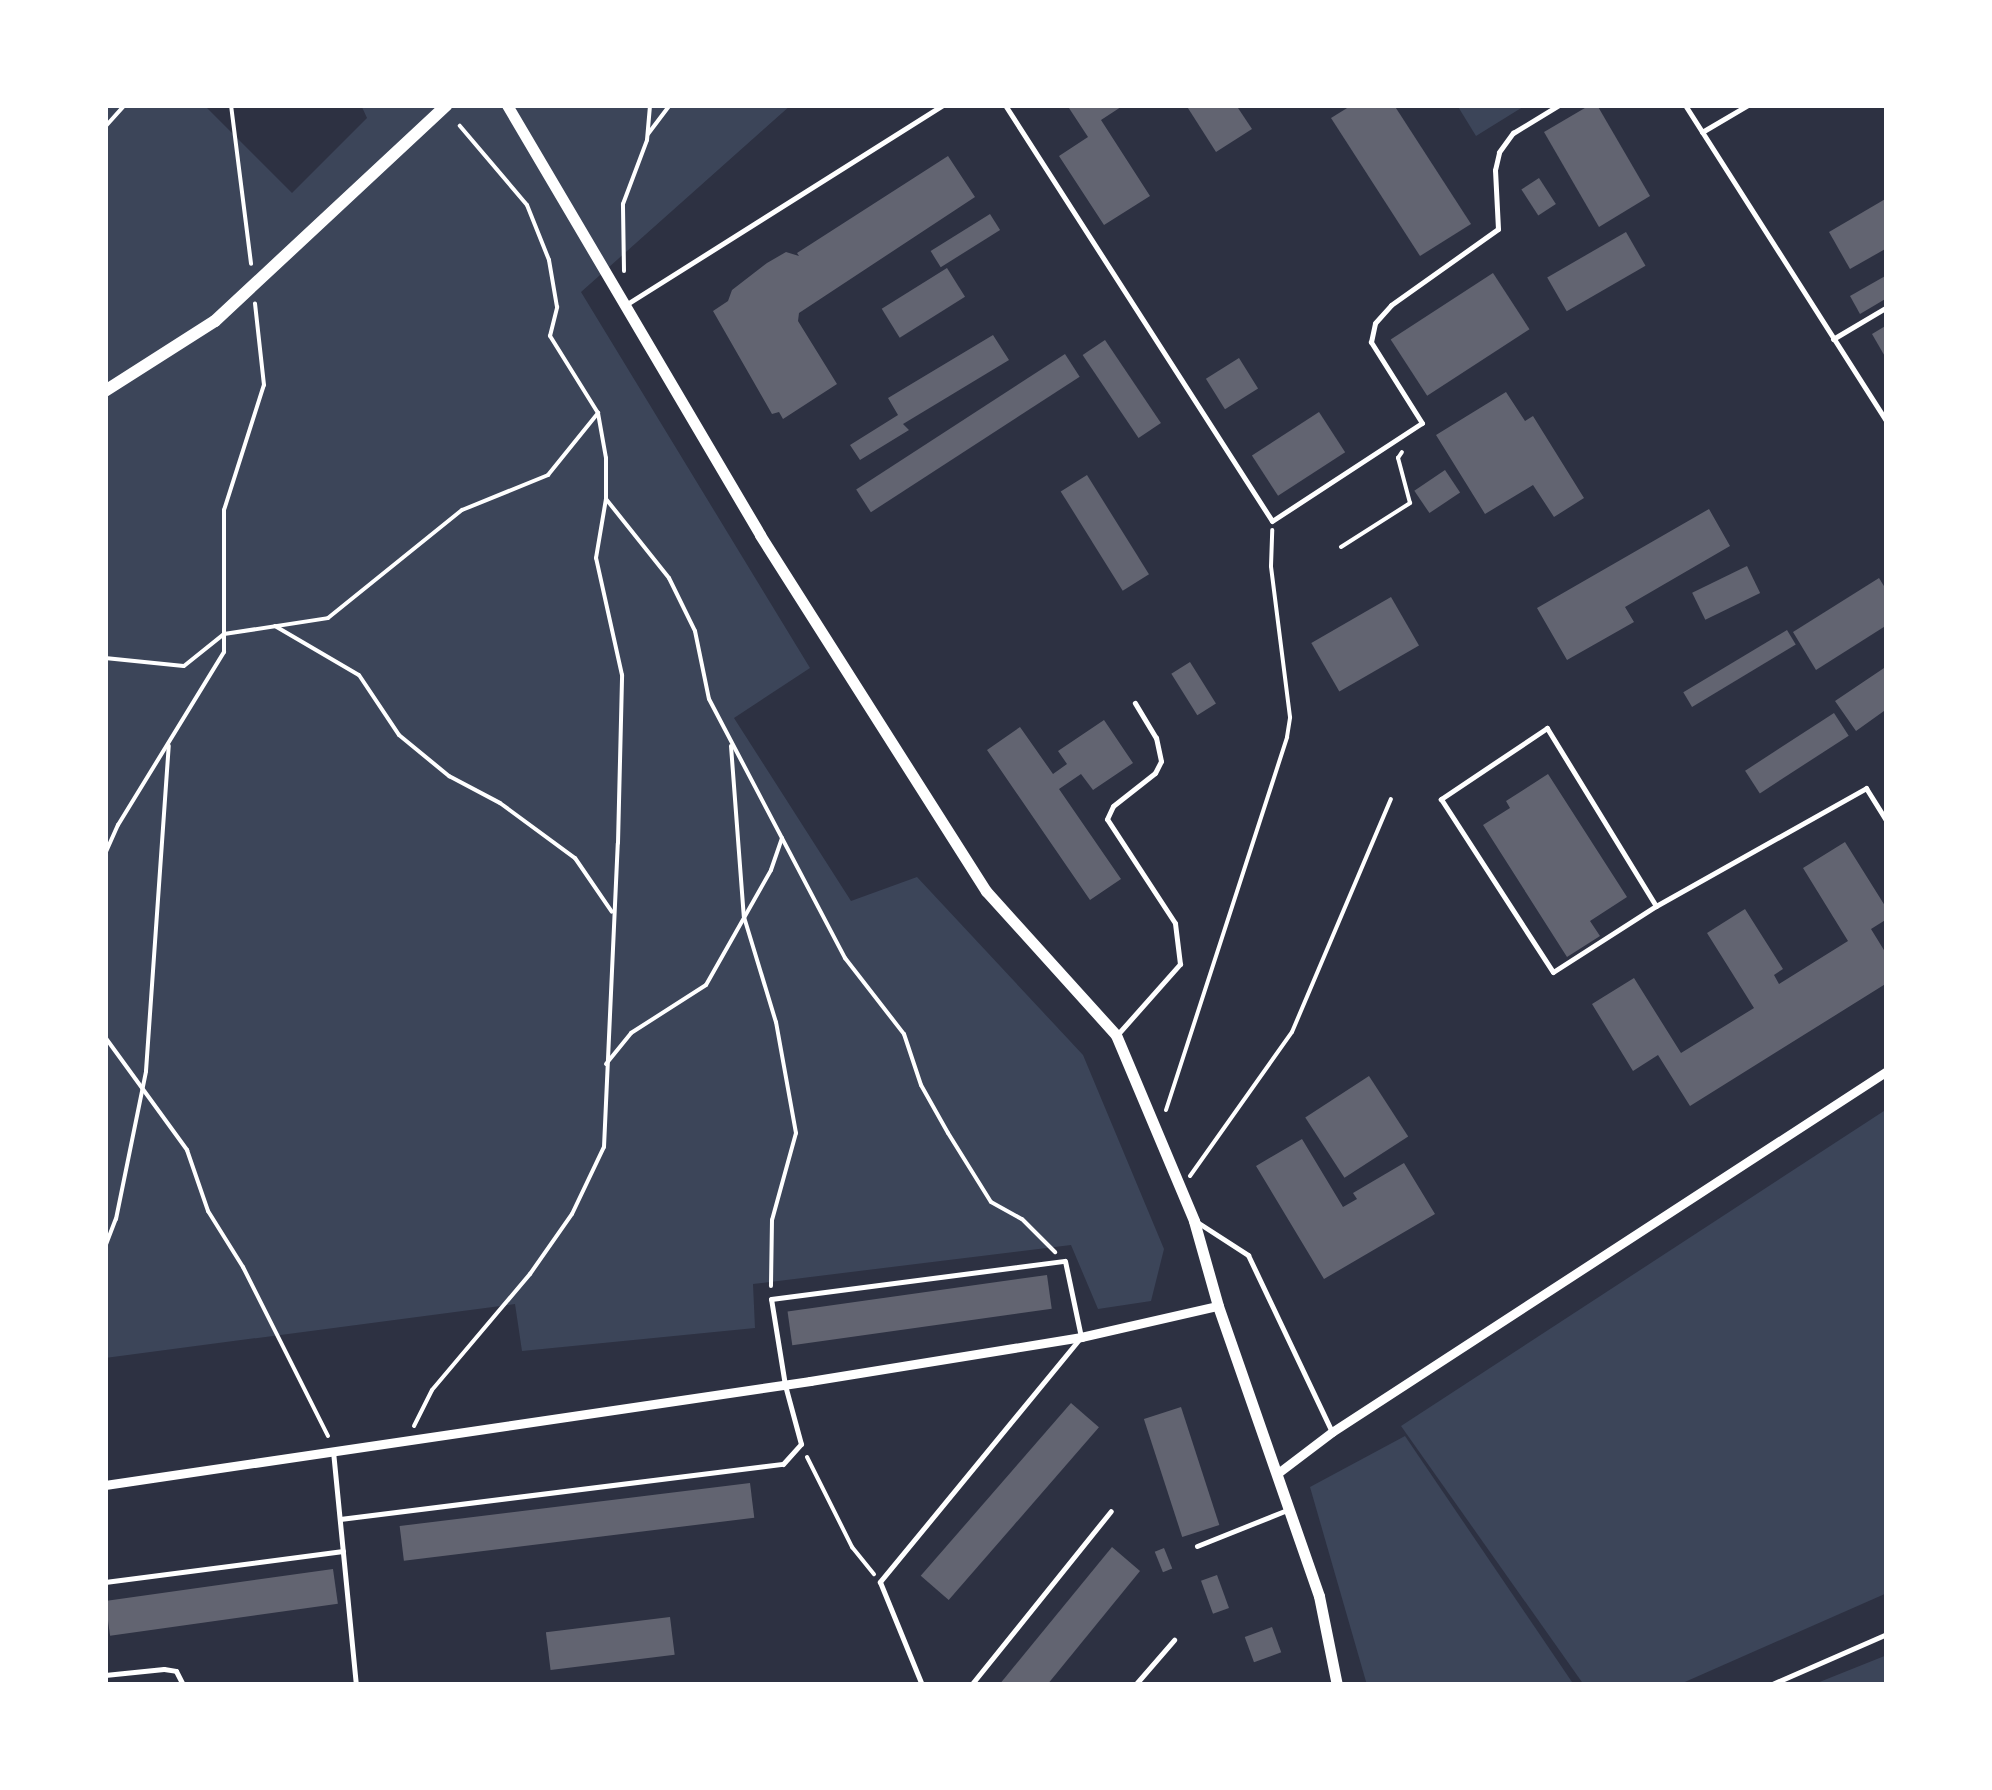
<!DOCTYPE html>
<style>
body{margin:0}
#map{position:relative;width:1992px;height:1790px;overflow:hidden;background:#2d3142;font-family:Rubik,sans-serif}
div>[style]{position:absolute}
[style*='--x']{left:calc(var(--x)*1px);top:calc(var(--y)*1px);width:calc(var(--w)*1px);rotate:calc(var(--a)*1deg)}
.green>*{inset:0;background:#3c4559}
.building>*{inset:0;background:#626471;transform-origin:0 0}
.path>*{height:4px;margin:-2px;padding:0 2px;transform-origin:2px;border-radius:2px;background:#fff}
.service>*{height:5px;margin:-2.5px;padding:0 2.5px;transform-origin:2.5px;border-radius:2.5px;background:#fff}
.minor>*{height:9px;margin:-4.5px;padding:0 4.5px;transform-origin:4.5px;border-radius:4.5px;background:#fff}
.tertiary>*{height:11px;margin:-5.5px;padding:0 5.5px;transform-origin:5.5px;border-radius:5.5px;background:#fff}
.secondary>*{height:12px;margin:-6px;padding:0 6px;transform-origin:6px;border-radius:6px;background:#fff}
span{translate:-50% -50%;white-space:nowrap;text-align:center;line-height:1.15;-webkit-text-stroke:9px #fff;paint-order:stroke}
.frame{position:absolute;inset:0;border:108px solid #fff;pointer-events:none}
</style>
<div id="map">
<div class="green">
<div style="clip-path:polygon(105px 105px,204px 105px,292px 193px,367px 118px,361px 105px,791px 105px,581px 292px,810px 668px,734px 718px,851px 901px,917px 877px,1083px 1055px,1164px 1249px,1151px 1301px,1098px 1309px,1071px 1245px,753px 1284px,755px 1328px,522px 1351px,515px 1304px,105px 1358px)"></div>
<div style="clip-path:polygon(1457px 105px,1526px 105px,1476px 136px)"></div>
<div style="clip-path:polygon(1887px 1109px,1887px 1593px,1678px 1685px,1584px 1685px,1401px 1426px)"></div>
<div style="clip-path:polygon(1405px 1436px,1574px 1685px,1367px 1685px,1310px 1487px)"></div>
<div style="clip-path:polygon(1887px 1655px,1887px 1685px,1812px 1685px)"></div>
</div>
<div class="building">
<div style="clip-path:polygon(1067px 105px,1124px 105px,1101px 120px,1150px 196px,1104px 225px,1059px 156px,1088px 137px)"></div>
<div style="clip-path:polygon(1186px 105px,1236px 105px,1252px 129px,1216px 152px)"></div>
<div style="clip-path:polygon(1352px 105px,1394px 105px,1471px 224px,1420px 256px,1331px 118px)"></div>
<div style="clip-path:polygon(1590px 105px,1597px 105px,1650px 196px,1599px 227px,1544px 132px)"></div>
<div style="clip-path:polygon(948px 156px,975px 197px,799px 313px,798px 321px,837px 384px,783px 419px,779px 412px,772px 414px,713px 311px,728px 301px,732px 290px,767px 263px,786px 252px,799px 256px,797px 253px)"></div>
<div style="left:1539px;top:178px;width:31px;height:21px;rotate:57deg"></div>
<div style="clip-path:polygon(1887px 198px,1887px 248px,1850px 269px,1829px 232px)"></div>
<div style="left:990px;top:214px;width:19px;height:70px;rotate:58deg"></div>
<div style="left:1626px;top:232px;width:39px;height:91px;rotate:60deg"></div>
<div style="left:947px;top:268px;width:34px;height:77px;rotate:58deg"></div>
<div style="left:1493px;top:273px;width:67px;height:122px;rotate:57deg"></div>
<div style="clip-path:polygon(1887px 275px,1887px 298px,1860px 314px,1850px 296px)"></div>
<div style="clip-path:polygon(1887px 325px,1887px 360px,1872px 334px)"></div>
<div style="clip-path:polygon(993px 335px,1009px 360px,903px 424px,909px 430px,860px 460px,850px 445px,898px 415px,888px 398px)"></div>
<div style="left:1105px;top:340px;width:100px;height:27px;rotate:56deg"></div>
<div style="left:1065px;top:354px;width:27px;height:249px;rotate:57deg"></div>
<div style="left:1239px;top:358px;width:36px;height:39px;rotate:58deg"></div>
<div style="clip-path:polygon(1506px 392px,1525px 421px,1533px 416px,1584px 498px,1554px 517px,1533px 485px,1485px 514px,1436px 435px)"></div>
<div style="left:1319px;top:412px;width:48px;height:80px;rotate:57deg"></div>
<div style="left:1445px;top:470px;width:27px;height:37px;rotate:56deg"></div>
<div style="left:1087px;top:475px;width:117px;height:31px;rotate:58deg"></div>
<div style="clip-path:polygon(1709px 509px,1730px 546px,1625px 607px,1634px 622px,1567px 660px,1537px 608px)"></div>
<div style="left:1747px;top:566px;width:30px;height:61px;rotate:64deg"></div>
<div style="clip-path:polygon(1879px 578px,1887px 591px,1887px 625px,1816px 670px,1793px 632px)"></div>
<div style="left:1391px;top:597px;width:56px;height:92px;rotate:60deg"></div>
<div style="left:1787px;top:630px;width:17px;height:121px;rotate:59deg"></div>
<div style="left:1190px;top:662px;width:49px;height:22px;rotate:58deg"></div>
<div style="clip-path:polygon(1887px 666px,1887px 716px,1884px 711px,1856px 731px,1835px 701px)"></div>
<div style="left:1834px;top:713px;width:27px;height:106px;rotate:57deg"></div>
<div style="clip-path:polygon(1104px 720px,1133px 763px,1093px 790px,1081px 774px,1059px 789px,1121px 879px,1090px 900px,987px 750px,1020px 727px,1053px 774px,1067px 764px,1058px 751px)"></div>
<div style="clip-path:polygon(1548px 774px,1627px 897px,1590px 921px,1600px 936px,1567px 957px,1483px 825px,1510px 808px,1506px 801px)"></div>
<div style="clip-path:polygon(1845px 842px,1887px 909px,1887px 919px,1871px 929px,1887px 955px,1887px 983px,1690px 1106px,1658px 1055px,1633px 1071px,1592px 1004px,1634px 978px,1681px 1053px,1754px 1008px,1707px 933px,1745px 909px,1783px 969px,1774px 975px,1779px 984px,1848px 941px,1803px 868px)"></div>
<div style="left:1369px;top:1076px;width:72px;height:76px;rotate:57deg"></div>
<div style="clip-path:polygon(1302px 1139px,1343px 1207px,1357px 1199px,1353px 1193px,1404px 1163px,1435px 1214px,1324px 1279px,1256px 1166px)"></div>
<div style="left:1047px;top:1275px;width:34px;height:262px;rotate:82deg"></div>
<div style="left:1071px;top:1403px;width:37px;height:229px;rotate:41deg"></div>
<div style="left:1181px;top:1407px;width:124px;height:39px;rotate:72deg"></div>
<div style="left:750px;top:1483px;width:35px;height:353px;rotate:83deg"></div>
<div style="clip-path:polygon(1112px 1547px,1140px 1571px,1047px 1685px,999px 1685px)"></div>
<div style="left:1164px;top:1548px;width:22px;height:10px;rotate:68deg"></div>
<div style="left:333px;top:1569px;width:35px;height:230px;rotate:82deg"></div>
<div style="left:1217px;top:1575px;width:35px;height:17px;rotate:70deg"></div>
<div style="left:670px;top:1617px;width:38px;height:125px;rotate:83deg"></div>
<div style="left:1272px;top:1627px;width:27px;height:29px;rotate:70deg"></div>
</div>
<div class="path">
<div style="--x:231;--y:105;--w:160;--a:82.8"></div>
<div style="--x:105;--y:127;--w:30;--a:-48"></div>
<div style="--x:648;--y:134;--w:36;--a:-53"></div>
<div style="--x:624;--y:271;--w:67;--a:-90.9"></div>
<div style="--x:623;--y:204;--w:68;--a:-69.4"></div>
<div style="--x:647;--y:140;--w:35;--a:-85"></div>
<div style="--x:606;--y:499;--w:101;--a:51.4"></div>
<div style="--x:669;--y:578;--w:59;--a:63.9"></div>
<div style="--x:695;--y:631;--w:69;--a:78.4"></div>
<div style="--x:709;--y:699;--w:293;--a:62.3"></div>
<div style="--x:845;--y:958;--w:96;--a:52.2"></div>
<div style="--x:904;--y:1034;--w:54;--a:71.6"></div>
<div style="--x:921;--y:1085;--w:55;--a:60.6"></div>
<div style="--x:948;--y:1133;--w:81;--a:58.1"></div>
<div style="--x:991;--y:1202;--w:35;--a:29"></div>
<div style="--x:1022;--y:1219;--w:47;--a:45"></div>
<div style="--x:1341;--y:547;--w:82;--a:-32.5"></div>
<div style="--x:1410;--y:503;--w:47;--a:-104.9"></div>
<div style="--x:1398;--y:458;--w:7;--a:-56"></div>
<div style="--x:275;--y:626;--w:97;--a:30.3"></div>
<div style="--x:359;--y:675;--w:72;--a:56.3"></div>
<div style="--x:399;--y:735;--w:65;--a:39.4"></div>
<div style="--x:449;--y:776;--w:58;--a:27.9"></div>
<div style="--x:500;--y:803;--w:93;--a:36.3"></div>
<div style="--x:575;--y:858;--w:65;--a:55.6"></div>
<div style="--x:105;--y:658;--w:79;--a:5.8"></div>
<div style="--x:184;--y:666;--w:51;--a:-38.7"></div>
<div style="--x:224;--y:634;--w:105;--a:-8.7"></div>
<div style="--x:328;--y:618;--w:172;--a:-38.9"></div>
<div style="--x:462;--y:510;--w:93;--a:-22.1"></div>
<div style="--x:548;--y:475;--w:80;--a:-51.1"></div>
<div style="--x:731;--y:746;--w:171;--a:85.7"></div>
<div style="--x:744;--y:917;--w:110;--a:73.1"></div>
<div style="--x:776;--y:1022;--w:113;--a:79.8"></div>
<div style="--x:796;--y:1133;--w:90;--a:105.4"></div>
<div style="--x:772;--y:1220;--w:66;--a:90.9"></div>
<div style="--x:105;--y:854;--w:32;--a:-66"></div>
<div style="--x:118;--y:825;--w:203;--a:-58.5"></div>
<div style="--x:224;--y:652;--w:142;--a:-90"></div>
<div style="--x:224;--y:510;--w:131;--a:-72.3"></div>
<div style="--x:264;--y:385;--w:82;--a:-96.3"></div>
<div style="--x:105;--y:1037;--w:140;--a:54"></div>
<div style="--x:187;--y:1150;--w:65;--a:71"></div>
<div style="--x:208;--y:1211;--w:66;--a:58"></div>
<div style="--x:243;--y:1267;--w:189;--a:63.3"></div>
<div style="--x:606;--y:1064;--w:40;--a:-51"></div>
<div style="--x:631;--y:1033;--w:89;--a:-32.6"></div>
<div style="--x:706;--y:985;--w:132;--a:-60.5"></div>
<div style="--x:771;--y:870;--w:34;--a:-71"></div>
<div style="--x:1166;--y:1110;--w:392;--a:-72"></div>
<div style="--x:1287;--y:737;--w:20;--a:-81"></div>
<div style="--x:1290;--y:717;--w:152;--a:-97.2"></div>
<div style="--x:1271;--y:566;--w:36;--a:-88"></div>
<div style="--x:1190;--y:1176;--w:176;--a:-54.7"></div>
<div style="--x:1292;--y:1032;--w:253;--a:-67"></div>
<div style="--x:105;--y:1247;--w:30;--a:-69"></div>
<div style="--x:116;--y:1219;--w:151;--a:-78.5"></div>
<div style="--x:146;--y:1071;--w:326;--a:-86"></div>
<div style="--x:414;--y:1426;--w:40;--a:-63.4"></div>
<div style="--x:432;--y:1390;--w:152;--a:-49.8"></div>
<div style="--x:530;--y:1274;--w:73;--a:-55"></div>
<div style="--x:572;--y:1214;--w:74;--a:-64.5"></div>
<div style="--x:604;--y:1147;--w:304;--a:-87.4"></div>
<div style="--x:618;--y:843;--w:168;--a:-88.6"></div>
<div style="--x:622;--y:675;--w:120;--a:-102.5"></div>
<div style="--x:596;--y:558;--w:60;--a:-80.4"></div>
<div style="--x:606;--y:499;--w:41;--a:-90"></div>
<div style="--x:606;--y:458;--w:46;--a:-100.1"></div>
<div style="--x:598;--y:413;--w:91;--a:-121.9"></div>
<div style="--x:550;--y:336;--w:30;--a:-76"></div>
<div style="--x:557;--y:307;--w:48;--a:-99.7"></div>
<div style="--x:549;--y:260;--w:59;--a:-111.8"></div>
<div style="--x:527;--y:205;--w:104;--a:-130.3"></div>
<div style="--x:807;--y:1457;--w:101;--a:63.4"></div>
<div style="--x:852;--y:1547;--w:35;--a:51"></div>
</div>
<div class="service">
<div style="--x:1005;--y:105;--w:494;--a:57.3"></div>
<div style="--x:1272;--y:521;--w:179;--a:-33.2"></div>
<div style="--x:1422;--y:423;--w:96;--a:-122.2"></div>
<div style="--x:1371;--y:342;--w:19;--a:-78"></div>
<div style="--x:1375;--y:323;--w:24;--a:-48"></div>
<div style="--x:1391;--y:305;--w:131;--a:-35.4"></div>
<div style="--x:1498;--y:229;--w:59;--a:-92.9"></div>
<div style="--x:1495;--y:170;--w:18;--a:-77"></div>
<div style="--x:1499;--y:152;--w:24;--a:-54"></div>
<div style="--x:1513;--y:133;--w:54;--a:-31.3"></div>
<div style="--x:1685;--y:105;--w:376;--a:57.5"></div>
<div style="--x:1702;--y:132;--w:53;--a:-30.4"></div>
<div style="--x:627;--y:304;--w:373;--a:-32.2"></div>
<div style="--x:1833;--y:339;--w:63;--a:-30.7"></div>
<div style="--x:1656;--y:906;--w:209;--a:-121.5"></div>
<div style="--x:1547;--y:728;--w:128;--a:146.2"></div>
<div style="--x:1441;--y:799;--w:206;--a:57.1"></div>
<div style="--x:1553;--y:972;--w:122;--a:-32.7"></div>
<div style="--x:1656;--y:906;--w:241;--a:-29.3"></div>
<div style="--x:1866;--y:788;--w:39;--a:58"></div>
<div style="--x:1117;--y:1035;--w:95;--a:-48.4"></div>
<div style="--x:1180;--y:964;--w:41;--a:-97"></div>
<div style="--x:1175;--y:923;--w:124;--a:-123.2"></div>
<div style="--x:1107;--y:819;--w:14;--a:-65"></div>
<div style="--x:1113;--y:806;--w:53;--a:-38.2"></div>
<div style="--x:1155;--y:773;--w:13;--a:-63"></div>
<div style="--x:1161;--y:761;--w:24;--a:-102"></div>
<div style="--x:1156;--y:738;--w:41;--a:-121"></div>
<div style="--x:1197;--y:1222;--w:61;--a:32.9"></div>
<div style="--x:1248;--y:1255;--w:196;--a:64.6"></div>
<div style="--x:333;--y:1451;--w:235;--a:84.4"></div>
<div style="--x:340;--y:1519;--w:446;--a:-7.1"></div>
<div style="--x:783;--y:1464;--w:27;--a:-48"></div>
<div style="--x:801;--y:1444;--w:61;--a:-105.2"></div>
<div style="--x:785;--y:1385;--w:87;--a:-99.2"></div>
<div style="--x:771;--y:1299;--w:296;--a:-7.4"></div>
<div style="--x:1065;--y:1261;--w:78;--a:78.1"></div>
<div style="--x:1081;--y:1337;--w:317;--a:129.4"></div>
<div style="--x:880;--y:1582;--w:111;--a:67.8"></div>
<div style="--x:1197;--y:1546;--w:97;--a:-21.8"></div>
<div style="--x:105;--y:1582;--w:240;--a:-7.4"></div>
<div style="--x:105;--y:1675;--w:59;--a:-5.8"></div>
<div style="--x:164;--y:1669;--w:12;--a:9"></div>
<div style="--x:176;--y:1671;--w:16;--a:63"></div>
<div style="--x:971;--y:1685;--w:223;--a:-51.2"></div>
<div style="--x:1135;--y:1685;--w:60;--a:-49.1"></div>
<div style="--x:1770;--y:1685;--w:128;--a:-23.6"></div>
</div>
<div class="minor">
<div style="--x:1278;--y:1473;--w:68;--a:-37.2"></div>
<div style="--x:1332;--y:1432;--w:662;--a:-33.04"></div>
<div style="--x:105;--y:1485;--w:713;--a:-8.39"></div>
<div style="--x:810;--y:1381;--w:275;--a:-9.2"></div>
<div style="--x:1081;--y:1337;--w:140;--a:-12.8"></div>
</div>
<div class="tertiary">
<div style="--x:507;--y:105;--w:499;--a:59.5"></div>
<div style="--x:760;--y:535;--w:422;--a:57.6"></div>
<div style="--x:986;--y:891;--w:194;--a:47.9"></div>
<div style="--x:1116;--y:1035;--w:202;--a:67.2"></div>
<div style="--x:1194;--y:1221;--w:88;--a:74.2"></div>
<div style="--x:1218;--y:1306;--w:307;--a:70.8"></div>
<div style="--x:1319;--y:1596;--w:91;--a:78.6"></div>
</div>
<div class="secondary">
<div style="--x:105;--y:391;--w:130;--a:-32.5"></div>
<div style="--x:215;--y:321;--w:317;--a:-43"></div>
</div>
<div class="frame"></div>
</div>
